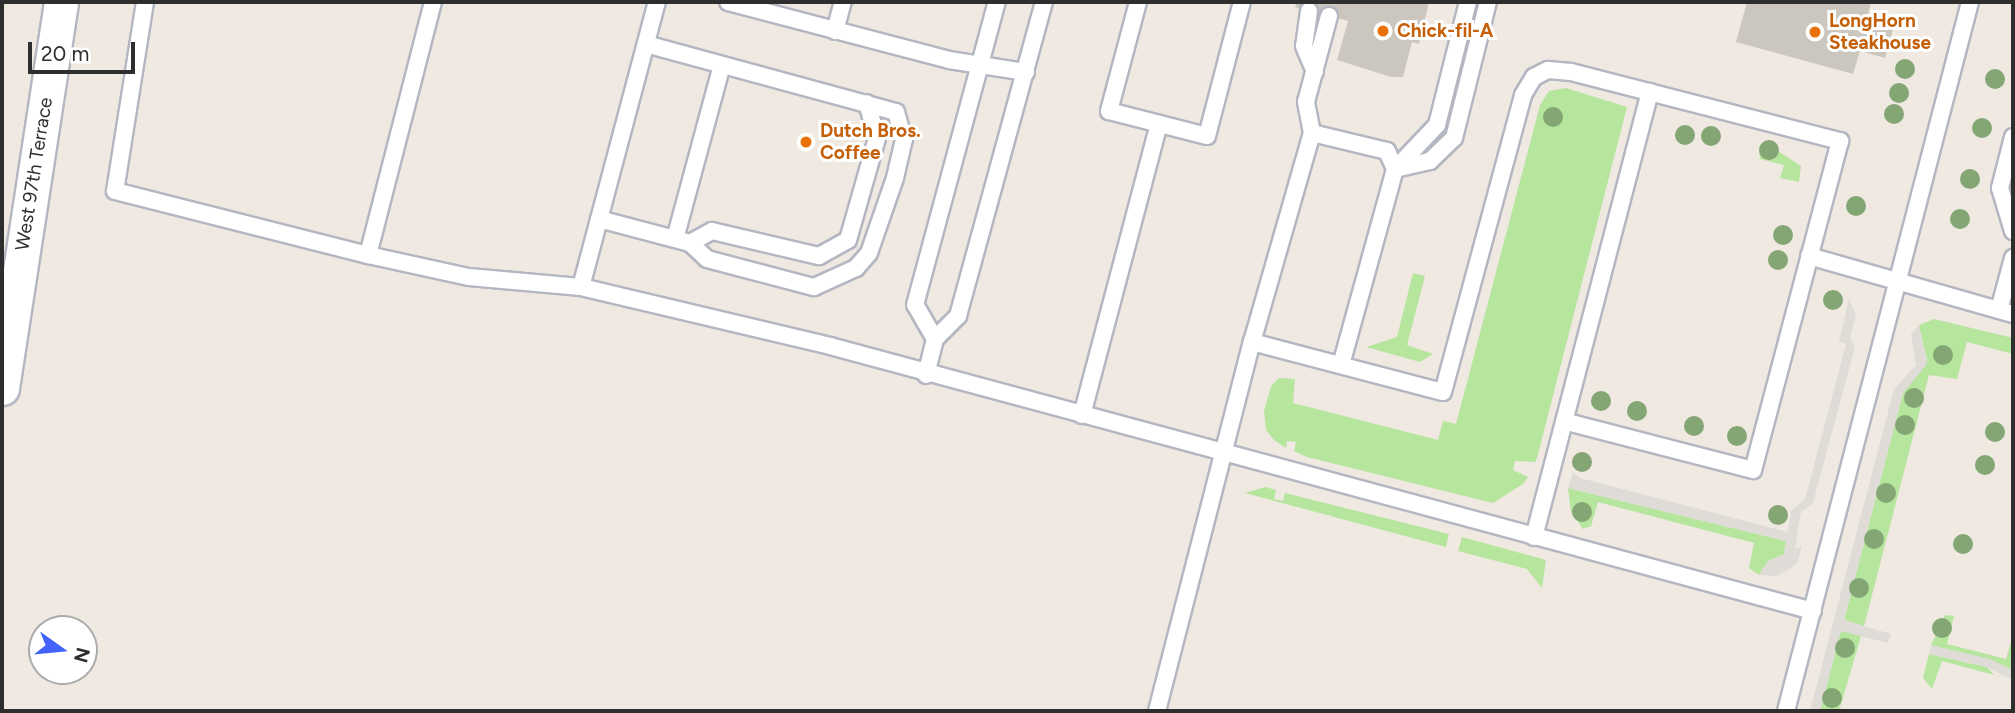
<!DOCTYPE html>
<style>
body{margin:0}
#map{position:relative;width:2015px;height:713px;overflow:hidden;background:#efe9e1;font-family:Figtree,sans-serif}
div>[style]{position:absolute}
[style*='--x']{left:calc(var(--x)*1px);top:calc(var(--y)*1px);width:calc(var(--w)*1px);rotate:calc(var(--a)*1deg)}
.green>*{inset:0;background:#b6e59e}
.plaza>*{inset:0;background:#dfdcd8}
.building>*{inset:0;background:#cbc7bf}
.roads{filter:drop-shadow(2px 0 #b4b7c1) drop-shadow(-2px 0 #b4b7c1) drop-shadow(0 2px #b4b7c1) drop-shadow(0 -2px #b4b7c1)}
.service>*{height:16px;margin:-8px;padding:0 8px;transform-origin:8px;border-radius:8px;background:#fff}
.minor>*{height:33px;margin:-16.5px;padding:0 16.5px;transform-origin:16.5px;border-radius:16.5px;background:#fff}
.trees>*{width:20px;height:20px;margin:-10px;border-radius:50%;background:#84a574}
.dots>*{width:19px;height:19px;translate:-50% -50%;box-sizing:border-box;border:4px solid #fff;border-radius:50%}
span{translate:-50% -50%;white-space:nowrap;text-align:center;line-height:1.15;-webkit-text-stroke:6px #fff;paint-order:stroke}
.food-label{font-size:19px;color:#c56008;font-weight:700}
.left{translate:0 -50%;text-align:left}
.street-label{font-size:19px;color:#2e2e2e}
.frame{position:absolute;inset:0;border:4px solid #2e2e2e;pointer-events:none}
.north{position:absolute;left:28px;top:615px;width:70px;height:70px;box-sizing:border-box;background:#fff;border:2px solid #ababab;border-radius:50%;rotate:105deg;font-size:19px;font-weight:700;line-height:28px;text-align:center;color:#2e2e2e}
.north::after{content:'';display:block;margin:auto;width:24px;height:32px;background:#4264fb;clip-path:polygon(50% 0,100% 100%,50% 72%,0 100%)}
.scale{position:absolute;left:28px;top:42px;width:107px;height:32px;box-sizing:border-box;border:4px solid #2e2e2e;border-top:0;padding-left:9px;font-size:21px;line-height:24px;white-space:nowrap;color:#2e2e2e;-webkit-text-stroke:5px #fff;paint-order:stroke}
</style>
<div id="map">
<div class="green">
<div style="clip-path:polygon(1566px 88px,1627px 107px,1537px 458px,1535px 462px,1515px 461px,1513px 470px,1528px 477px,1523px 484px,1493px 503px,1307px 457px,1294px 451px,1296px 442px,1287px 441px,1286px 448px,1274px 440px,1266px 430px,1264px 411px,1271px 386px,1279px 378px,1295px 379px,1293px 403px,1438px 440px,1443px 421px,1456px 424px,1540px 105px,1549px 91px)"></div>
<div style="clip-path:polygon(1767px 144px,1801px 166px,1799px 182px,1780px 178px,1784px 165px,1760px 159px,1759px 148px)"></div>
<div style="clip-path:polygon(1413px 273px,1425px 276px,1407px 345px,1433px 354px,1420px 362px,1366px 347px,1397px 337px)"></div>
<div style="clip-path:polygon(1934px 319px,2013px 338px,2013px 354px,1967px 342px,1957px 379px,1929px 375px,1864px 626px,1844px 620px,1903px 393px,1927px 360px,1919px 325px)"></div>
<div style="clip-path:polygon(1265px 487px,1276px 490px,1274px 499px,1283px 501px,1285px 493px,1449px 534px,1446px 547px,1245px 493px)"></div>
<div style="clip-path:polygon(1568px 488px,1786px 541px,1784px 554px,1768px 561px,1759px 575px,1749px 568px,1754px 543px,1598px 502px,1591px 526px,1583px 529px,1571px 512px)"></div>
<div style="clip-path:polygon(1462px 537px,1546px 560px,1542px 588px,1527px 569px,1458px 551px)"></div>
<div style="clip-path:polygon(1945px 615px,1954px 616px,1947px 644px,2006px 659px,2013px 635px,2013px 670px,1931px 645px)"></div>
<div style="clip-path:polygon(1841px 630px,1861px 636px,1839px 711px,1820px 711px)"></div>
<div style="clip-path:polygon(1929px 654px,1987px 667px,1994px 675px,1942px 661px,1932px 689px,1923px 678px)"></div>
</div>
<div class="plaza">
<div style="clip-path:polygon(1849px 299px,1856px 315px,1850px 338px,1855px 347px,1813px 503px,1801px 512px,1795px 549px,1802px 546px,1798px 562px,1791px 568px,1777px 576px,1759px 575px,1768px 561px,1784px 554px,1786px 541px,1568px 488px,1573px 472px,1580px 478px,1788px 532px,1791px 511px,1805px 499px,1846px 344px,1839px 341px)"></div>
<div style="clip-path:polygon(1919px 325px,1927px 364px,1903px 393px,1844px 620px,1891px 634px,1888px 643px,1841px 631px,1820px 711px,1810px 711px,1894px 389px,1916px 365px,1911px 334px)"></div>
<div style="clip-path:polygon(1931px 645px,1990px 659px,2013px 670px,2013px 680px,1987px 667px,1929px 654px)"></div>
</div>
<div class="building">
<div style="clip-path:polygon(1297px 2px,1429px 2px,1419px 44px,1412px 42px,1403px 77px,1391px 77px,1337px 60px,1348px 21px,1295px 7px)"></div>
<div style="clip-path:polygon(1747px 2px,1871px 2px,1868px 14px,1895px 22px,1885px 58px,1860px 51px,1853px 74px,1736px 42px)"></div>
</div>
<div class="roads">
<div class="service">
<div style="--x:145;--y:2;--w:191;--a:99"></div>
<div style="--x:115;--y:191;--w:261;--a:14.2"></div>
<div style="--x:368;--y:255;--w:103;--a:12.3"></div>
<div style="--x:469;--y:277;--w:112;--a:5.1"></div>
<div style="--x:581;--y:287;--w:256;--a:13.3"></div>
<div style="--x:830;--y:346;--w:1018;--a:15.09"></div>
<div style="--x:728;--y:2;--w:228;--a:14.7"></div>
<div style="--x:949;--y:60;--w:78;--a:8.9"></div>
<div style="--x:1138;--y:2;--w:113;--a:104.9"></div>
<div style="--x:1109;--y:111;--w:101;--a:14.3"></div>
<div style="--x:1207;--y:136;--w:138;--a:-75.4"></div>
<div style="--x:1309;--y:11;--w:35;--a:98"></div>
<div style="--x:1304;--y:46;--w:28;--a:67"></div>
<div style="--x:835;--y:31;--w:30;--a:-75"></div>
<div style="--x:1312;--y:133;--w:32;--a:-101"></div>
<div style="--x:1306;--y:102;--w:89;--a:-75"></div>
<div style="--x:2013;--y:137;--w:53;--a:104.3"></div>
<div style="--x:2000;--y:188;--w:45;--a:73.2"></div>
<div style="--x:1397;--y:167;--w:58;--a:-46.4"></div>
<div style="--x:1437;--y:125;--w:127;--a:-75.9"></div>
<div style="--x:1395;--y:169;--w:36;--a:-13"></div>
<div style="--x:1430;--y:161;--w:33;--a:-44"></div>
<div style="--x:1454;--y:138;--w:140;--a:-76"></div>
<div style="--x:599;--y:219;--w:94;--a:14.8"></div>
<div style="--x:690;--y:243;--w:23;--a:43"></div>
<div style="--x:707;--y:259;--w:111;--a:14.7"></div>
<div style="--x:814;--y:287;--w:46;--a:-24.3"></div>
<div style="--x:856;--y:268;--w:20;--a:-49"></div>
<div style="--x:869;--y:253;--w:79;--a:-70.9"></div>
<div style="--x:895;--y:178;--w:39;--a:-77"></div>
<div style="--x:904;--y:140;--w:29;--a:-106"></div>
<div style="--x:896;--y:112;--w:259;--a:-164.8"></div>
<div style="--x:675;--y:239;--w:180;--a:-74.9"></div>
<div style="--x:690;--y:243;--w:25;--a:-29"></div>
<div style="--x:712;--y:231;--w:110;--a:13.2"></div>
<div style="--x:819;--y:256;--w:33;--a:-29"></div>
<div style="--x:848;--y:240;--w:106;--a:-74.1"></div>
<div style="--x:877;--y:138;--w:36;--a:-106"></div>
<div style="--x:368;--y:255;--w:261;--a:-75.6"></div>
<div style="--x:1809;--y:256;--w:212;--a:15.9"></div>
<div style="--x:581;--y:287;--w:295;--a:-75.1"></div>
<div style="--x:1999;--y:310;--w:54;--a:-74.9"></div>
<div style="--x:935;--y:339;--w:39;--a:-120"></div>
<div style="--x:915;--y:305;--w:314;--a:-74.9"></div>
<div style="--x:1252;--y:342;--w:197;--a:14.7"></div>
<div style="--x:1443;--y:392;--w:308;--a:-74.9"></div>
<div style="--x:1523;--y:95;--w:21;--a:-59"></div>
<div style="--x:1534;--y:77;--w:16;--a:-27"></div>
<div style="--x:1548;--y:70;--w:23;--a:5"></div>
<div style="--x:1571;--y:72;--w:278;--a:14.4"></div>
<div style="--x:1840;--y:141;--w:340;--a:104.8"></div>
<div style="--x:1753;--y:470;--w:195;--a:-165.5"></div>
<div style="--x:926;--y:375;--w:37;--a:-76"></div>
<div style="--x:935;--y:339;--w:33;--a:-45"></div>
<div style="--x:958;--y:316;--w:326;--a:-74.7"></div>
<div style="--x:1082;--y:415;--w:301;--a:-75.2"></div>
<div style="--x:1534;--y:537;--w:460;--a:-75.4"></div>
<div style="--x:1157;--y:711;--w:381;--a:-75.6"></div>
<div style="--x:1252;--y:342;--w:217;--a:-74"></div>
<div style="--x:1312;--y:133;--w:77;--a:13.5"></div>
<div style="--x:1387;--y:151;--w:20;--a:66"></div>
<div style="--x:1395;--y:169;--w:203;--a:105.4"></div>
<div style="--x:1786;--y:711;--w:732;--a:-75.45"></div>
</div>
<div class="minor">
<div style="--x:2;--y:388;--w:390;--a:-81.3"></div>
</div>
</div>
<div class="trees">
<div style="left:1905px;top:69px"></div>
<div style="left:1995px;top:79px"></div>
<div style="left:1899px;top:93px"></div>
<div style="left:1894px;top:114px"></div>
<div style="left:1553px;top:117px"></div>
<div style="left:1982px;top:128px"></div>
<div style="left:1685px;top:135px"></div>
<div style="left:1711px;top:136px"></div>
<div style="left:1769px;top:150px"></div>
<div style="left:1970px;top:179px"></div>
<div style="left:1856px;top:206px"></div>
<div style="left:1960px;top:219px"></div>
<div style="left:1783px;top:235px"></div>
<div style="left:1778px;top:260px"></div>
<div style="left:1833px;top:300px"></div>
<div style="left:1943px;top:355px"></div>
<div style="left:1914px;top:398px"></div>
<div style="left:1601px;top:401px"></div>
<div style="left:1637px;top:411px"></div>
<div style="left:1905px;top:425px"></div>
<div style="left:1694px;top:426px"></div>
<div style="left:1995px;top:432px"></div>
<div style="left:1737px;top:436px"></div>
<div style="left:1582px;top:462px"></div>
<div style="left:1985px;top:465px"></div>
<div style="left:1886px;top:493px"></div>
<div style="left:1582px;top:512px"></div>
<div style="left:1778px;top:515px"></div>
<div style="left:1874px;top:539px"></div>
<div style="left:1963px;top:544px"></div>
<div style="left:1859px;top:588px"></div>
<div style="left:1942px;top:628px"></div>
<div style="left:1845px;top:648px"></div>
<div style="left:1832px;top:698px"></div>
</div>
<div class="dots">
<div style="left:1383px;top:31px;background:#e8710a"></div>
<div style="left:1815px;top:32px;background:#e8710a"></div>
<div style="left:806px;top:142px;background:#e8710a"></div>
</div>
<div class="food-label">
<span class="left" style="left:1829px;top:32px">LongHorn<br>Steakhouse</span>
<span class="left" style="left:1397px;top:31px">Chick-fil-A</span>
<span class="left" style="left:820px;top:142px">Dutch Bros.<br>Coffee</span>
</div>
<div class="street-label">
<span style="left:34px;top:174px;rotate:-81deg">West 97th Terrace</span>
</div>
<div class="frame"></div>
<div class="north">N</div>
<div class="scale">20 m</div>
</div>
